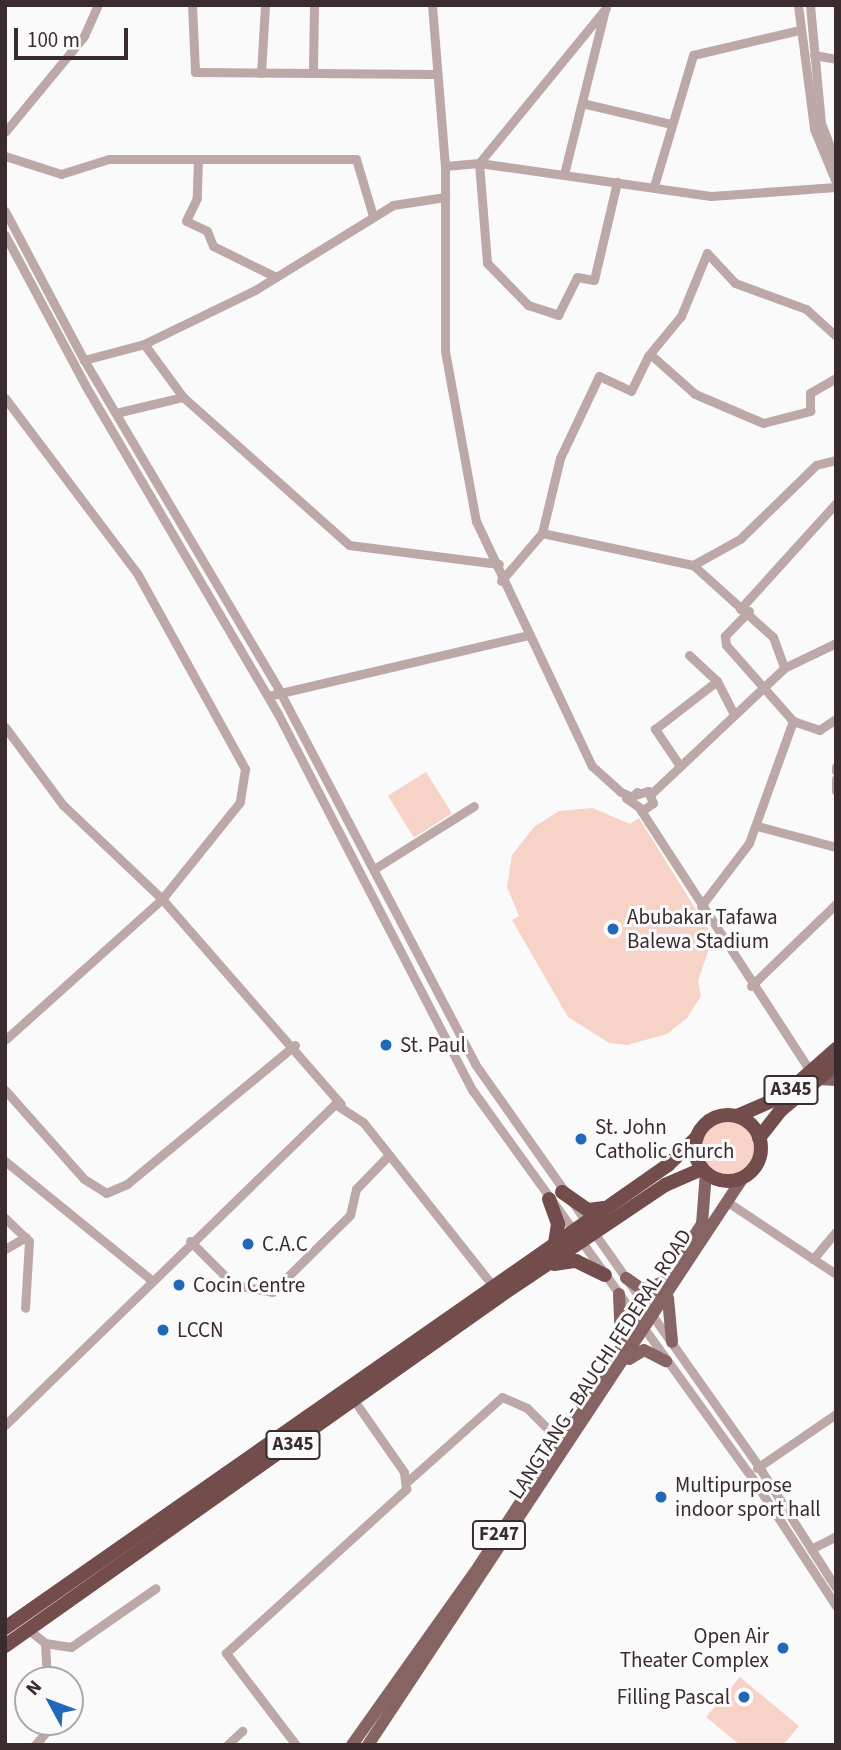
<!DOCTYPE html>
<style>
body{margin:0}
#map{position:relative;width:841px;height:1750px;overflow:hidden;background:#fafafa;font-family:"Source Sans 3",sans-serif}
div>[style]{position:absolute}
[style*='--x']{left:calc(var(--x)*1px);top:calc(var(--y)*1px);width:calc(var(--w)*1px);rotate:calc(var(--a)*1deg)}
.green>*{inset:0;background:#f6d3c6;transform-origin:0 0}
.round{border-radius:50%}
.minor>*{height:9px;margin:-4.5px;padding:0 4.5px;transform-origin:4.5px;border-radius:4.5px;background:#bda8a8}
.major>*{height:12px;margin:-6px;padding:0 6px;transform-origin:6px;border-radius:6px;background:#876464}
.highway>*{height:14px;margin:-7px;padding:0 7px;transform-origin:7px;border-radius:7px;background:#734c4c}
.highway>.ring{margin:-7px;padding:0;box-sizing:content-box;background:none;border:14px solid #734c4c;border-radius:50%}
.dots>*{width:19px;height:19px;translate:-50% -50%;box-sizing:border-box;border:4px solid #fafafa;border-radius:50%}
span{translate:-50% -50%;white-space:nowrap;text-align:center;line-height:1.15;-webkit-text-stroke:6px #fafafa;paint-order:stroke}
.shield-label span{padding:2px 5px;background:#fafafa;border:2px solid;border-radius:5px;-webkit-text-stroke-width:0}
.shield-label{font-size:19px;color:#3a2b2f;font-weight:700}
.poi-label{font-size:21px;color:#3a2b2f}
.left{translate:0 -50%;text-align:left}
.right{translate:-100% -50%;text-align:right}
.street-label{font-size:21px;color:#3a2b2f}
.frame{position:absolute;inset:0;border:7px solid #3a2b2f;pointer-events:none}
.north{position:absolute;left:14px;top:1666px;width:70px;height:70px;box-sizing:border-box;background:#fafafa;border:2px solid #ada7a9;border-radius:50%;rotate:311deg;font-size:19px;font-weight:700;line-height:28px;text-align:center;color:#3a2b2f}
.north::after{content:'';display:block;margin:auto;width:24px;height:32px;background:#2268b8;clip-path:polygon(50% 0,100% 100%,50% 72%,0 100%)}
.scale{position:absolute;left:14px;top:28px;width:114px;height:32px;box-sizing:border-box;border:4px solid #3a2b2f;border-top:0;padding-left:9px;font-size:21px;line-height:24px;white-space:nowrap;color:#3a2b2f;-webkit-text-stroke:5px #fafafa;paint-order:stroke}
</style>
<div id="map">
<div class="green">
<div style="left:426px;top:772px;width:49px;height:45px;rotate:58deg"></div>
<div style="clip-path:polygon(593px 808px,630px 824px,639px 818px,713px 937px,698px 981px,701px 996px,687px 1018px,667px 1034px,627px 1045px,609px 1043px,568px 1017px,512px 920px,519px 916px,507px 887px,512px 855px,534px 827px,559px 811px)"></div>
<div class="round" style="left:699px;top:1120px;width:56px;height:56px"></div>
<div style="clip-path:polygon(740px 1677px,799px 1726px,783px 1745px,740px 1745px,706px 1717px)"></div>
</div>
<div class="minor">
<div style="--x:192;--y:5;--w:67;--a:87.4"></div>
<div style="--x:195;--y:72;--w:238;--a:0.5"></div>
<div style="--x:432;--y:5;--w:162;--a:85.4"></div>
<div style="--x:445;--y:166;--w:185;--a:90"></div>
<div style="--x:445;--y:351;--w:173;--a:79.7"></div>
<div style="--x:476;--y:521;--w:271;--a:64.7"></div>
<div style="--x:592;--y:766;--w:39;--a:42"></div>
<div style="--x:621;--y:792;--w:12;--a:24"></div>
<div style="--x:632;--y:797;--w:7;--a:-45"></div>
<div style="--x:798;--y:5;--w:125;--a:82.6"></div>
<div style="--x:814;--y:129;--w:57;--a:67.5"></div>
<div style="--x:810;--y:5;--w:119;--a:84.7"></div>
<div style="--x:821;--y:123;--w:42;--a:69"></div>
<div style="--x:606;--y:8;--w:200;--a:129.3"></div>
<div style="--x:479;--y:163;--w:100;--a:85.4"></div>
<div style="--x:487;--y:263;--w:59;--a:45.7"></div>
<div style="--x:528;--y:305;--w:32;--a:18"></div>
<div style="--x:558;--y:315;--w:42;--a:-63.4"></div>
<div style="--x:577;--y:277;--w:17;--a:10"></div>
<div style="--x:594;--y:280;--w:101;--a:-76.8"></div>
<div style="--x:814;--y:55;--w:22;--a:10"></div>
<div style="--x:313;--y:70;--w:65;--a:-89.1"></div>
<div style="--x:261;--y:73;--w:68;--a:-86.6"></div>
<div style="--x:586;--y:104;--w:87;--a:13.2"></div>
<div style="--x:5;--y:132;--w:124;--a:-50.5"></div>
<div style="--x:84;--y:36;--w:34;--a:-66"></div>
<div style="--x:5;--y:156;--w:59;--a:17.8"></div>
<div style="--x:61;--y:174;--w:50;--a:-17.4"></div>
<div style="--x:109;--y:159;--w:247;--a:0"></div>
<div style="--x:356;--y:159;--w:59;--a:73.4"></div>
<div style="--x:198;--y:160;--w:38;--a:92"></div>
<div style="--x:197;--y:198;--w:25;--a:116"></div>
<div style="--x:186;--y:221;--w:23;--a:25"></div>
<div style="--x:207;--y:231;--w:16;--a:68"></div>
<div style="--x:213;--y:246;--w:70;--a:26.2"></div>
<div style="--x:445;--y:166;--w:34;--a:-5"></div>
<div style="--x:479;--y:163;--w:234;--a:8.1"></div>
<div style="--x:711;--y:196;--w:125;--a:-4.1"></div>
<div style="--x:564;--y:174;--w:169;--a:-76"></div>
<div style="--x:654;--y:186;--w:137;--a:-73.4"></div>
<div style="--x:693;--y:55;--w:110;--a:-13.2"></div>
<div style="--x:5;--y:211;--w:169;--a:62.1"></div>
<div style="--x:84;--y:360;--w:386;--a:59.4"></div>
<div style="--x:280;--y:692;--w:420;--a:62.3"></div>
<div style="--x:475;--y:1064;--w:493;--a:54.8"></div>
<div style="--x:759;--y:1467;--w:143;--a:57.5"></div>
<div style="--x:5;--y:235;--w:170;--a:61.9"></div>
<div style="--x:85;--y:385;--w:381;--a:59.6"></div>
<div style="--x:278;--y:714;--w:424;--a:62.7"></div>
<div style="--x:473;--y:1091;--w:471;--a:54.2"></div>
<div style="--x:749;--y:1473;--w:159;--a:56.8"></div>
<div style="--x:144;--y:344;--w:66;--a:53.7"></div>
<div style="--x:650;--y:354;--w:60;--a:41.6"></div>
<div style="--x:695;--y:394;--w:74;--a:23.1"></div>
<div style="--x:763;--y:423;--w:49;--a:-14.3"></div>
<div style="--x:810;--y:411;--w:18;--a:-90"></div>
<div style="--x:810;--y:393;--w:30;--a:-30"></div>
<div style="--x:84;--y:360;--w:62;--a:-14.9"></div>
<div style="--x:144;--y:344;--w:123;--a:-25.9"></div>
<div style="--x:255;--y:290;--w:162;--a:-31.6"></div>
<div style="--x:393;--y:205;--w:53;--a:-8.7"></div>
<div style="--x:5;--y:398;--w:219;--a:53"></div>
<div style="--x:137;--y:573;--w:224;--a:61.1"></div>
<div style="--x:245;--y:769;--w:33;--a:99"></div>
<div style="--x:240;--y:802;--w:124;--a:128.8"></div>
<div style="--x:162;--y:899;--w:211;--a:138.1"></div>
<div style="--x:120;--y:412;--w:65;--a:-13.4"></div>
<div style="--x:183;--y:397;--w:222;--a:41.7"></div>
<div style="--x:349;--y:545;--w:151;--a:7.2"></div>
<div style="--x:542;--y:533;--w:154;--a:12"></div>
<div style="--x:693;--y:565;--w:108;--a:42"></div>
<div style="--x:773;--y:637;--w:33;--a:70"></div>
<div style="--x:693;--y:565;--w:54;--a:-29"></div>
<div style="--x:740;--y:539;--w:106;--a:-44.2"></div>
<div style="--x:816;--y:465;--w:21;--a:-14"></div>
<div style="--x:501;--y:581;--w:63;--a:-49.5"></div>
<div style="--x:542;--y:533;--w:77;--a:-76.5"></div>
<div style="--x:560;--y:458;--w:91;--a:-64.6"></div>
<div style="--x:599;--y:376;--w:35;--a:25"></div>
<div style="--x:631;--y:391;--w:39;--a:-64"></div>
<div style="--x:648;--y:356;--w:52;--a:-50.5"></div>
<div style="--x:681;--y:316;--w:68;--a:-67.6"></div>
<div style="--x:707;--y:253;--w:41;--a:47"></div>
<div style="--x:735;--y:283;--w:76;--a:20.1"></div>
<div style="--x:806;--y:309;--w:40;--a:42"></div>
<div style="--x:740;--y:609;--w:143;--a:-47.8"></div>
<div style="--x:749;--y:611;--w:35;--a:134"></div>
<div style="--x:725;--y:636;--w:9;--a:84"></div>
<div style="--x:726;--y:645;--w:101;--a:48.6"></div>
<div style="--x:793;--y:721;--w:28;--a:19"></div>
<div style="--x:819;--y:730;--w:20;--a:-33"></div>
<div style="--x:689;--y:655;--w:38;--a:43"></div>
<div style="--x:717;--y:681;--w:37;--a:63"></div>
<div style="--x:268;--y:696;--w:267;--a:-13.2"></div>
<div style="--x:5;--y:727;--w:97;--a:53.4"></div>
<div style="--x:63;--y:805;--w:137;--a:43.5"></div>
<div style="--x:162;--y:899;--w:272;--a:48.9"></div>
<div style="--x:680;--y:766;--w:45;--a:-124"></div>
<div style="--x:655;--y:729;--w:78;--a:-37.7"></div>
<div style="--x:836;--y:767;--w:4;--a:90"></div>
<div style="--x:836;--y:779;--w:12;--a:90"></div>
<div style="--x:652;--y:793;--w:182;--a:-43.4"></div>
<div style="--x:784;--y:668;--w:58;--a:-25.7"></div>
<div style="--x:626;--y:798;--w:21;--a:35"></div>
<div style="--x:643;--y:810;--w:12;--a:-35"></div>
<div style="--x:653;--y:803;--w:13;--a:-113"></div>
<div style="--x:648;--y:791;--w:14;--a:163"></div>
<div style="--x:640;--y:809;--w:314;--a:57"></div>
<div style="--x:757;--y:826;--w:82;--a:14.9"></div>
<div style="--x:374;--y:869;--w:118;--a:-32.2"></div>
<div style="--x:701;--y:906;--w:79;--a:-52.7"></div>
<div style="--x:749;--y:843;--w:130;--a:-70.2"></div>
<div style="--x:751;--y:986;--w:118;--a:-44"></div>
<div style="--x:5;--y:1090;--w:119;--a:48.4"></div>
<div style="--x:84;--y:1179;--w:26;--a:32"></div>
<div style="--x:106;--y:1193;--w:23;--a:-23"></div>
<div style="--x:127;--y:1184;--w:218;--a:-39.6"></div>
<div style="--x:5;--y:1161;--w:187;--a:39.1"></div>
<div style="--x:729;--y:1203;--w:128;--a:33.6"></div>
<div style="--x:5;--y:1218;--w:33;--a:44"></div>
<div style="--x:29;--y:1241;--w:67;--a:93.4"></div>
<div style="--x:190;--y:1241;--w:62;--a:45"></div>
<div style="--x:234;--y:1285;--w:39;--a:10"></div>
<div style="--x:272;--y:1292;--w:110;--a:-44.6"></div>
<div style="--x:350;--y:1215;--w:27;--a:-77"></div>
<div style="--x:356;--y:1189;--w:47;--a:-45.9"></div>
<div style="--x:5;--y:1249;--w:24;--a:-30"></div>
<div style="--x:813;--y:1259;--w:35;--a:-50"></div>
<div style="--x:5;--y:1425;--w:460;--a:-44.2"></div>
<div style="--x:335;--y:1104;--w:33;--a:33"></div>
<div style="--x:363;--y:1122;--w:209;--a:51.6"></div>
<div style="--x:757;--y:1468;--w:96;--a:-34.4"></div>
<div style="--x:408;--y:1481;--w:126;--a:-41.8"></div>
<div style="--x:502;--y:1397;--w:27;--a:24"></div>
<div style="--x:527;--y:1408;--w:47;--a:45"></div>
<div style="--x:811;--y:1549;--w:28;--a:-27"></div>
<div style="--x:29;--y:1630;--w:21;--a:39"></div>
<div style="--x:45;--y:1643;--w:26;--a:9"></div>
<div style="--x:71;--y:1647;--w:103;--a:-34.8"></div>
<div style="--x:45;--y:1643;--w:37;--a:87"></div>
<div style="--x:35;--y:1745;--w:30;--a:-50"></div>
<div style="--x:227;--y:1745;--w:21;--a:-43"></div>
<div style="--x:296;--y:1745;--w:116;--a:-127.3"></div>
<div style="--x:226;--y:1653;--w:244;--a:-42.3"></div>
<div style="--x:406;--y:1489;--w:17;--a:-97"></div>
<div style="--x:404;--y:1472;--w:93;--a:-124.9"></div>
</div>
<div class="major">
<div style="--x:819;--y:1079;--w:17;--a:3"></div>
<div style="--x:626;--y:1278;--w:19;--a:35"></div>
<div style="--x:642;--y:1289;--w:21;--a:-17"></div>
<div style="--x:619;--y:1294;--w:48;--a:87.6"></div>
<div style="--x:668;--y:1298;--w:44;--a:84.8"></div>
<div style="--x:629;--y:1359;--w:17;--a:-31"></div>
<div style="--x:644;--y:1350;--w:25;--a:27"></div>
<div style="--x:352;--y:1745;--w:219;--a:-54.6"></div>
<div style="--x:479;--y:1566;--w:408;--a:-56.9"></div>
<div style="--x:702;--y:1224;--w:52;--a:-85.6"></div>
<div style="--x:368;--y:1745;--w:682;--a:-56.54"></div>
</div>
<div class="highway">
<div class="ring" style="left:695px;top:1115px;width:52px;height:52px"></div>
<div style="--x:737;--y:1116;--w:50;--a:-23.5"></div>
<div style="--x:783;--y:1096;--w:71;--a:-41.6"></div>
<div style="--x:759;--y:1138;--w:34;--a:-52"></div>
<div style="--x:780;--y:1111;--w:73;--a:-40"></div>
<div style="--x:562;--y:1192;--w:32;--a:35"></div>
<div style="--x:588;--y:1210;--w:16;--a:-7"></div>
<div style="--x:549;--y:1199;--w:27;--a:70"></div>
<div style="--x:558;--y:1224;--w:20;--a:99"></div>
<div style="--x:554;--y:1264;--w:22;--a:-8"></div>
<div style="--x:576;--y:1261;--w:32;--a:26"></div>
<div style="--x:5;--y:1628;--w:809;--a:-34.93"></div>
<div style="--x:668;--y:1165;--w:40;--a:-44"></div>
<div style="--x:5;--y:1646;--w:606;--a:-35.26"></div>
<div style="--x:500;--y:1296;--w:199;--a:-33.9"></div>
<div style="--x:665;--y:1185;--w:40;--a:-23.4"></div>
</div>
<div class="dots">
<div style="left:613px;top:929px;background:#2268b8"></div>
<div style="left:386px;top:1045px;background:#2268b8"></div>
<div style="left:581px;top:1139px;background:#2268b8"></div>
<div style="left:248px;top:1244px;background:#2268b8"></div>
<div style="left:179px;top:1285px;background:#2268b8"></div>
<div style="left:163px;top:1330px;background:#2268b8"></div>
<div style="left:661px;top:1497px;background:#2268b8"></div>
<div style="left:783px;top:1648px;background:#2268b8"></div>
<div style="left:744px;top:1697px;background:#2268b8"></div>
</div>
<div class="shield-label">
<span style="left:791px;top:1090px">A345</span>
<span style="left:293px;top:1445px">A345</span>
<span style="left:499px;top:1535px">F247</span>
</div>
<div class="poi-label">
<span class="left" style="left:627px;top:929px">Abubakar Tafawa<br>Balewa Stadium</span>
<span class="left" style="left:400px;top:1045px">St. Paul</span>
<span class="left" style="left:595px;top:1139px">St. John<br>Catholic Church</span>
<span class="left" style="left:262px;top:1244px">C.A.C</span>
<span class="left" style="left:193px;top:1285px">Cocin Centre</span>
<span class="left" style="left:177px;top:1330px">LCCN</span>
<span class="left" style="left:675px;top:1497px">Multipurpose<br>indoor sport hall</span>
<span class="right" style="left:769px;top:1648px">Open Air<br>Theater Complex</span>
<span class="right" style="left:730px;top:1697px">Filling Pascal</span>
</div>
<div class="street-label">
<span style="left:600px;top:1364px;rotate:-57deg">LANGTANG - BAUCHI FEDERAL ROAD</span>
</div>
<div class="frame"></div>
<div class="north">N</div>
<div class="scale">100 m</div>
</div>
